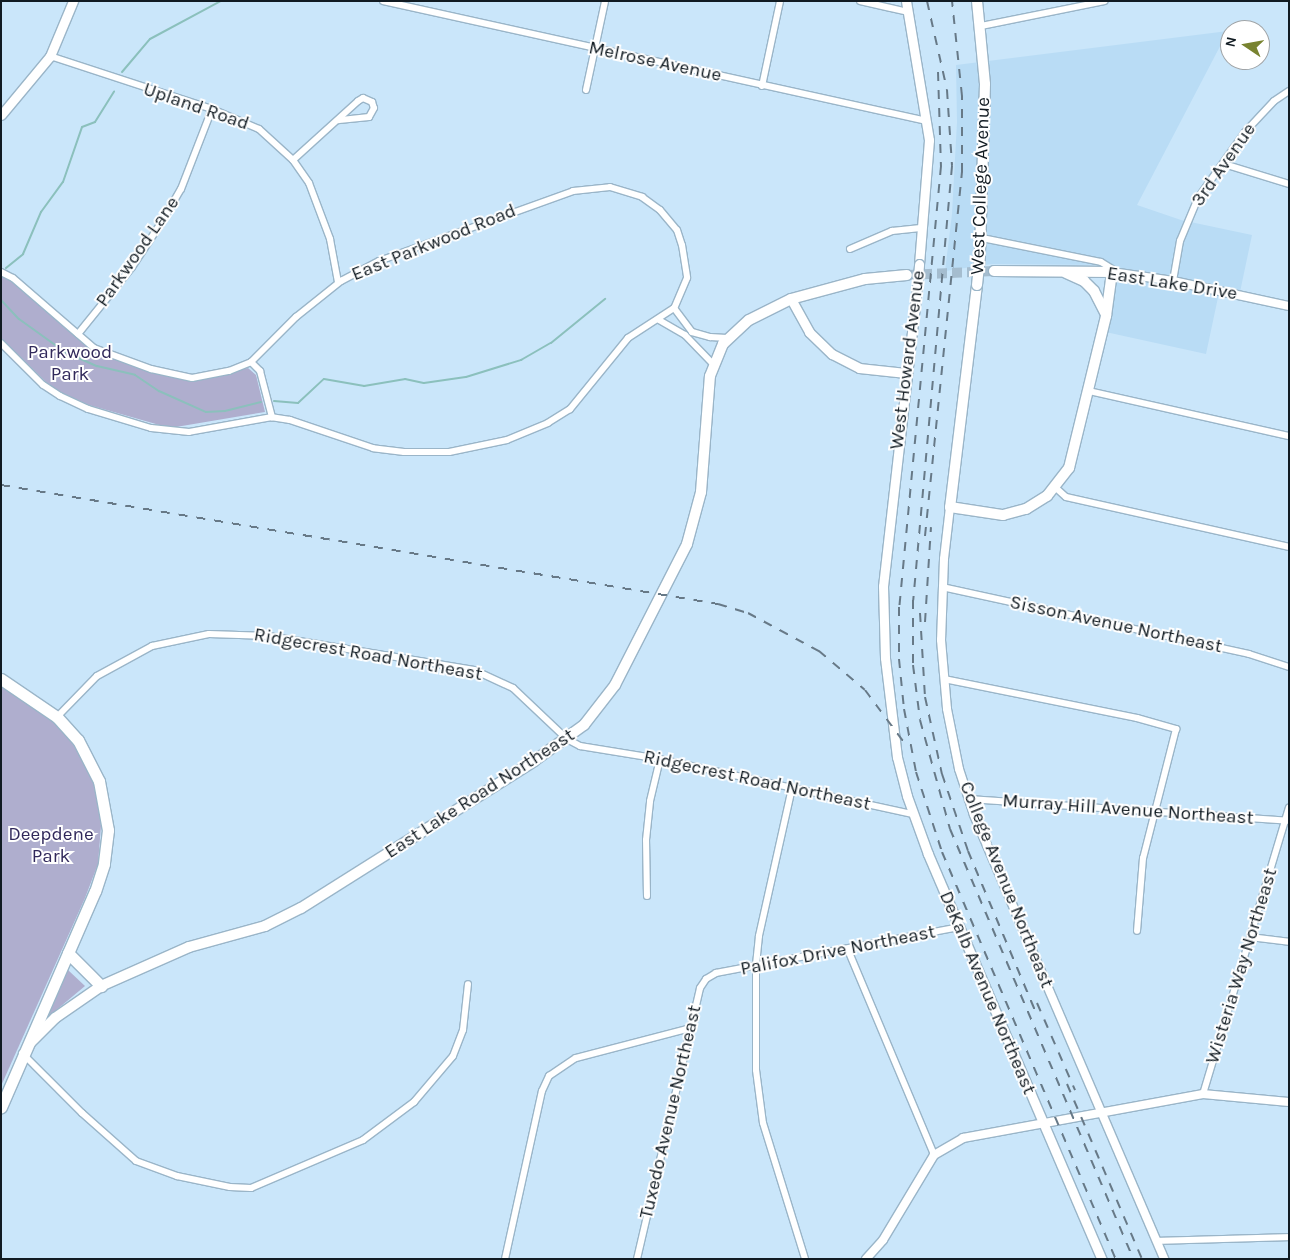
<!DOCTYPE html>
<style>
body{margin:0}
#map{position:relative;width:1290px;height:1260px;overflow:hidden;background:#cae6fa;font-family:Karla,sans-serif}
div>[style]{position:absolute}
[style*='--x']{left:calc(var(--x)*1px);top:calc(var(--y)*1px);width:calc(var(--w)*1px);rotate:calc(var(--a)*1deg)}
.built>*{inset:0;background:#b9dcf5}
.green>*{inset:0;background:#afaece}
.stream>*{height:2px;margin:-1px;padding:0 1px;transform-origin:1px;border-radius:1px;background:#8bc0bc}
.primary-tunnel>*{height:10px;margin-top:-5px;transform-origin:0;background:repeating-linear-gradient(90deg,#a5bdcf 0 10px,transparent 0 15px)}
.roads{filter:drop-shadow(1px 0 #9ab5c8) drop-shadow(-1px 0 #9ab5c8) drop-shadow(0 1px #9ab5c8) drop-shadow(0 -1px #9ab5c8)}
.minor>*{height:6px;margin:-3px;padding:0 3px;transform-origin:3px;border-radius:3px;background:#fff}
.tertiary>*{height:8px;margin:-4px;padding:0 4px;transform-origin:4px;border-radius:4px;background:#fff}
.secondary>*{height:9px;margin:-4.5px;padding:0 4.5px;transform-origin:4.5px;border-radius:4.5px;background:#fff}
.primary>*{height:10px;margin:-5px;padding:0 5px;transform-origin:5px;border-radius:5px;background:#fff}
.trunk>*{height:11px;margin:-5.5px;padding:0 5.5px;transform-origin:5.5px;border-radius:5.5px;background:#fff}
.rail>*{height:2px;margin-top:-1px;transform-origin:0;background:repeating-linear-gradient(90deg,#677987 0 9px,transparent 0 18px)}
.bridges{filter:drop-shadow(1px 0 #9ab5c8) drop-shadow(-1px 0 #9ab5c8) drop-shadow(0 1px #9ab5c8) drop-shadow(0 -1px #9ab5c8)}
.secondary-bridge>*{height:9px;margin:-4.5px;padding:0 4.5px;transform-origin:4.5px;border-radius:4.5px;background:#fff}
.primary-bridge>*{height:10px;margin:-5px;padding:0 5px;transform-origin:5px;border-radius:5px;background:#fff}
span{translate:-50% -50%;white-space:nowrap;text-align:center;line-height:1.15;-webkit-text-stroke:4px #fff;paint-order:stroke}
.street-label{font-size:19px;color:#111b22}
.park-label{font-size:19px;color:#31295b}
.frame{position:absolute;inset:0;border:2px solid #111b22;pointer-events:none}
.north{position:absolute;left:1220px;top:20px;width:50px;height:50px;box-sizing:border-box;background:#fff;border:1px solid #a0a4a7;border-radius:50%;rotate:282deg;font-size:14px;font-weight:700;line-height:20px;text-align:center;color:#111b22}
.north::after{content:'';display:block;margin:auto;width:18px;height:22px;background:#788330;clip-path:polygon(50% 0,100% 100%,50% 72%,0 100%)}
</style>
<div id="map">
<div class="built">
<div style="clip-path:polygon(1228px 31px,1137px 205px,1181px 220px,1252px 235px,1240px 292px,1220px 288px,1206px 354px,1101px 331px,1113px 265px,992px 264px,945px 271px,952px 214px,957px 122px,956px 65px)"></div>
</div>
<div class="green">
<div style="clip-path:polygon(1px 273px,78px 334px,122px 359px,191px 380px,248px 368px,256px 375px,265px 412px,170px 428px,89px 405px,53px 389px,1px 338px)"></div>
<div style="clip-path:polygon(1px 686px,55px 721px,67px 735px,93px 776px,101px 826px,98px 864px,85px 898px,1px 1086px)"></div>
<div style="clip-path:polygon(68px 970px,85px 986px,48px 1017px)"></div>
</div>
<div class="stream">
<div style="--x:122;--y:72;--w:43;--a:-49.7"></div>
<div style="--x:150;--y:39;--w:81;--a:-28.2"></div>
<div style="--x:6;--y:268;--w:22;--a:-39"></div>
<div style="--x:23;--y:254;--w:46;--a:-66.8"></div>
<div style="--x:41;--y:212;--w:37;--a:-54"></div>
<div style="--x:63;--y:182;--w:58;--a:-70.9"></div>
<div style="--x:82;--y:127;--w:14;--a:-21"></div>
<div style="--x:95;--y:122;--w:36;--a:-58"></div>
<div style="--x:1;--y:300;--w:26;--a:47"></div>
<div style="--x:19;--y:319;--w:57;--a:35.7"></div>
<div style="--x:65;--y:352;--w:35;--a:24"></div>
<div style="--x:97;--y:366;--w:39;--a:13"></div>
<div style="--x:135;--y:375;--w:29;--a:34"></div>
<div style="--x:159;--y:391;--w:51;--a:24.1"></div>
<div style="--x:206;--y:412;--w:19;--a:-3"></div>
<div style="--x:225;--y:411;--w:37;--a:-14"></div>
<div style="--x:274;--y:401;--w:24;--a:5"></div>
<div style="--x:298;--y:403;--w:35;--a:-43"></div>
<div style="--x:324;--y:379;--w:41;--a:9.9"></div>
<div style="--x:364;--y:386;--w:42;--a:-9.7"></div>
<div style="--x:405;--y:379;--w:19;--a:12"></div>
<div style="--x:424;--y:383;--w:42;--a:-8.1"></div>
<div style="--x:466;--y:377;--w:58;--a:-17.2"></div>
<div style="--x:521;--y:360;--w:34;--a:-30"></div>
<div style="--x:551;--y:343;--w:70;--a:-39.2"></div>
</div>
<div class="primary-tunnel">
<div style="--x:907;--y:275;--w:87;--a:-2.6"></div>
</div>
<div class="roads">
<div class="minor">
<div style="--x:383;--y:1;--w:557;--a:12.44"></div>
<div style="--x:860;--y:1;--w:49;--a:12.9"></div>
<div style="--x:981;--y:26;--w:126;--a:-11.4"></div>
<div style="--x:50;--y:56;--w:170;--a:18.1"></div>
<div style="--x:212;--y:109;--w:51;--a:23.1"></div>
<div style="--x:259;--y:129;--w:46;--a:42.4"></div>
<div style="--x:293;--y:160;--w:28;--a:55"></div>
<div style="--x:309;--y:183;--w:60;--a:69.4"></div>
<div style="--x:330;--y:239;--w:44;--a:79.5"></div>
<div style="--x:762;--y:86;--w:87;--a:-78"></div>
<div style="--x:586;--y:90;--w:91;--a:-77.9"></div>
<div style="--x:293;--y:160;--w:88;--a:-42.2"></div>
<div style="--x:358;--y:101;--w:6;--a:-31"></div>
<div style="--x:363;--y:98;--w:10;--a:24"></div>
<div style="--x:372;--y:102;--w:6;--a:72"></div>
<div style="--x:374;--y:108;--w:10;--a:119"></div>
<div style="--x:369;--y:117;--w:30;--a:174"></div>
<div style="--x:1224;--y:164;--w:68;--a:17.1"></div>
<div style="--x:982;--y:238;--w:121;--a:11.4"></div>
<div style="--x:1101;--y:262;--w:19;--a:32"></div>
<div style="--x:850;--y:249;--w:46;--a:-23.2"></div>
<div style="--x:892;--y:231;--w:31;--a:-6"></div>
<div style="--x:1;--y:272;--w:13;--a:27"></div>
<div style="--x:13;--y:278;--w:107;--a:40.8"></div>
<div style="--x:94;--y:348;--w:61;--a:20.2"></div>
<div style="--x:151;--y:369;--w:42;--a:12.4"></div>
<div style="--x:192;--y:378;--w:38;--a:-11"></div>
<div style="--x:229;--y:371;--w:24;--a:-22"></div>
<div style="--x:251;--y:362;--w:64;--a:-45"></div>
<div style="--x:296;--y:317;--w:58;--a:-38.7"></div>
<div style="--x:341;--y:281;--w:43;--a:-27.8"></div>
<div style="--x:379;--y:261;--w:206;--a:-19.8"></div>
<div style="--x:573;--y:191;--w:37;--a:-6"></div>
<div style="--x:610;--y:187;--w:34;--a:17"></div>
<div style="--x:642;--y:197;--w:22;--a:36"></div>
<div style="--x:660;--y:210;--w:26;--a:50"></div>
<div style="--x:677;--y:230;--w:16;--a:72"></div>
<div style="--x:682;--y:245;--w:33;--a:81"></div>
<div style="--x:687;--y:278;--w:33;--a:113"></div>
<div style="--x:674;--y:308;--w:55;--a:146.9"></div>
<div style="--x:628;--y:338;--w:92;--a:129.2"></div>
<div style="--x:570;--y:409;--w:26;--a:148"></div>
<div style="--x:548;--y:423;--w:44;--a:157.5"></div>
<div style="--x:507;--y:440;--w:59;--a:168.3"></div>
<div style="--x:449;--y:452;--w:45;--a:180"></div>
<div style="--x:404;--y:452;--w:31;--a:-173"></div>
<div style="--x:373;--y:448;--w:88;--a:-161.4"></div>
<div style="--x:290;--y:420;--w:18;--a:-171"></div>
<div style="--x:272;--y:417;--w:84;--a:169.8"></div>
<div style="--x:189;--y:432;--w:38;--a:-174"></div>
<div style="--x:151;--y:428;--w:66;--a:-163.2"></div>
<div style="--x:88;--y:409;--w:31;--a:-155"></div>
<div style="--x:60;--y:396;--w:20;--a:-147"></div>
<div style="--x:43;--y:385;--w:59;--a:-135"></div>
<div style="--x:1173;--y:281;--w:41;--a:-80.1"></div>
<div style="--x:1180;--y:241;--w:47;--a:-67.3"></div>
<div style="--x:1198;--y:198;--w:81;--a:-54.5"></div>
<div style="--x:1245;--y:132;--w:42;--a:-46.9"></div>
<div style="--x:1274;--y:101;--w:18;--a:-34"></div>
<div style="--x:674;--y:308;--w:30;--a:53"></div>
<div style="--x:692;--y:332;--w:19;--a:16"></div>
<div style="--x:710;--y:337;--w:17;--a:3"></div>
<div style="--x:659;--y:320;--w:30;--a:30"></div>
<div style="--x:685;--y:335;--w:40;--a:46"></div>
<div style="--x:78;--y:334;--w:86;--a:-51.1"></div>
<div style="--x:132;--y:267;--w:56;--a:-56.6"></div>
<div style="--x:163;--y:220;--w:36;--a:-60"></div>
<div style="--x:181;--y:189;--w:86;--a:-68.8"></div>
<div style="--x:251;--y:362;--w:13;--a:45"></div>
<div style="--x:260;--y:371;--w:48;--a:75.4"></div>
<div style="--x:1089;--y:391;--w:205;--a:12.7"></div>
<div style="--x:1056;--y:488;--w:13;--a:42"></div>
<div style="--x:1066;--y:497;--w:229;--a:12.6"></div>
<div style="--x:942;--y:587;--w:314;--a:12.3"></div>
<div style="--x:1249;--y:654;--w:42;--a:18"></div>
<div style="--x:944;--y:679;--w:197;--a:11.4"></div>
<div style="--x:1137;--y:718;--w:41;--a:15.8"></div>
<div style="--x:1176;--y:729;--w:133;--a:104.3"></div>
<div style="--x:1143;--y:858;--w:73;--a:94.7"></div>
<div style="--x:57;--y:717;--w:57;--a:-45.7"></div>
<div style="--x:97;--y:676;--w:63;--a:-28.6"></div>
<div style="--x:152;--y:646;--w:58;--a:-11.9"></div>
<div style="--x:209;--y:634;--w:60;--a:1.9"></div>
<div style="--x:269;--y:636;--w:208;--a:9.4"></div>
<div style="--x:474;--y:670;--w:43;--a:24.8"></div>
<div style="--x:513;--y:688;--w:74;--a:43.4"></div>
<div style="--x:567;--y:739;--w:15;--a:28"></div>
<div style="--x:580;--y:746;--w:81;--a:9.2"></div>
<div style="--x:660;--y:759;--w:258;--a:12.3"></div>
<div style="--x:792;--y:788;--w:152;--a:102.6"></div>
<div style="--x:759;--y:936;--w:31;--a:96"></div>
<div style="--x:756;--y:967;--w:103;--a:90"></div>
<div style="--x:756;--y:1070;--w:53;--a:82.5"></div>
<div style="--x:763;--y:1123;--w:142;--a:72.8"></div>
<div style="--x:968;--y:799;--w:322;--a:3.9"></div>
<div style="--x:647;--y:896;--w:56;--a:-91"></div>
<div style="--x:646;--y:840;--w:39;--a:-84"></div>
<div style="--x:650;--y:801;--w:43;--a:-76.6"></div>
<div style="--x:1250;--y:937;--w:39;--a:7"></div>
<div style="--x:848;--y:950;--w:222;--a:67.2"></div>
<div style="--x:22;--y:1053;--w:85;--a:45"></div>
<div style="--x:82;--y:1113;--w:72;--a:41.6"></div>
<div style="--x:136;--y:1161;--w:44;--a:20.1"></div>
<div style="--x:177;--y:1176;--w:54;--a:11.7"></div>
<div style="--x:230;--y:1187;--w:21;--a:3"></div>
<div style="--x:251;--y:1188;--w:122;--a:-23.2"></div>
<div style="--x:363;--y:1140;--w:64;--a:-36.7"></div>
<div style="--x:414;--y:1102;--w:60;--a:-49.7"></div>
<div style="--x:453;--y:1056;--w:28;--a:-69"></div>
<div style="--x:463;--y:1030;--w:46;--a:-83.8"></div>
<div style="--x:1203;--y:1094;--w:299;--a:-73.3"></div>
<div style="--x:1157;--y:1241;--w:132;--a:-1.7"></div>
<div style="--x:505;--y:1259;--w:172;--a:-77.6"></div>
<div style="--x:542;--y:1091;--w:17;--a:-65"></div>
<div style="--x:549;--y:1076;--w:32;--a:-34"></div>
<div style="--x:576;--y:1058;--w:118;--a:-14.7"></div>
<div style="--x:637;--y:1259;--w:278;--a:-76.9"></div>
<div style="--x:700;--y:988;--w:11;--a:-56"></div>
<div style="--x:706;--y:979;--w:12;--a:-31"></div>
<div style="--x:716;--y:973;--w:247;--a:-10.7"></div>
</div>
<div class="tertiary">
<div style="--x:1112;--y:272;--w:62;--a:8.4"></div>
<div style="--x:1173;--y:281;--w:119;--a:12.2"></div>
<div style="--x:950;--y:507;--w:52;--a:96.6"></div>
<div style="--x:944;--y:559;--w:81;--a:92.1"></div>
<div style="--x:941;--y:640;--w:69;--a:85"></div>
<div style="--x:947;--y:709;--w:61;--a:78.7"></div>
<div style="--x:959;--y:769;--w:48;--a:71.9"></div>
<div style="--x:974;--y:815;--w:483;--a:66.8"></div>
<div style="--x:866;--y:1259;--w:25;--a:-48"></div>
<div style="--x:883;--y:1240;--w:99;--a:-59"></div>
<div style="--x:934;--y:1155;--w:34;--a:-30"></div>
<div style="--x:963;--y:1138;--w:244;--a:-10.4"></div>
<div style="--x:1203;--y:1094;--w:86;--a:5.3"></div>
</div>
<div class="secondary">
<div style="--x:906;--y:1;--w:141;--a:80.6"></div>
<div style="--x:929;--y:140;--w:124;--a:94.6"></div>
<div style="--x:1;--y:115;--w:77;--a:-50.3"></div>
<div style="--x:50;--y:56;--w:60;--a:-67.3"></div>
<div style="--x:917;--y:288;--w:300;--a:96.5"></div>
<div style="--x:883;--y:586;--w:72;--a:88.4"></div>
<div style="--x:885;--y:658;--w:100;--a:83.1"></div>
<div style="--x:897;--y:757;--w:40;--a:75.6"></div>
<div style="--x:907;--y:796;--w:62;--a:70.1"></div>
<div style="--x:928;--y:854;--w:441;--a:66.8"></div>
<div style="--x:791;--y:299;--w:38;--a:61"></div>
<div style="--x:809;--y:332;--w:32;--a:44"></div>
<div style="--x:832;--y:354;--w:30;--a:27"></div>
<div style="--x:859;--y:368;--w:47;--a:6.1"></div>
</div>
<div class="primary">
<div style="--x:977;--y:1;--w:83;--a:84.5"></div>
<div style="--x:985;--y:84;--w:172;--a:91.7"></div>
<div style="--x:1066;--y:273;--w:20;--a:24"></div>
<div style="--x:1084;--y:281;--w:14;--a:45"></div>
<div style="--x:1094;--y:291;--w:27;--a:63"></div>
<div style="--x:977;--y:285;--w:224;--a:96.9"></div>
<div style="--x:950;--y:507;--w:54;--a:8.6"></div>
<div style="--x:1003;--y:515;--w:24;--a:-15"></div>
<div style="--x:1026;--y:509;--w:25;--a:-32"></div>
<div style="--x:1047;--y:496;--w:36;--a:-52"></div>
<div style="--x:1069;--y:468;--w:156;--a:-76.3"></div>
<div style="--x:1106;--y:316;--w:44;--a:-82.2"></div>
<div style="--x:1112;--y:272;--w:118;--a:-179.5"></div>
<div style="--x:31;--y:1042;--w:34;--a:-45"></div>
<div style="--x:55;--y:1018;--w:56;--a:-34.8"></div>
<div style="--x:101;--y:986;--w:96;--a:-23.9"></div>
<div style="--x:189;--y:947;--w:79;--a:-15.4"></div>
<div style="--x:265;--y:926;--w:40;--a:-26.6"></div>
<div style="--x:301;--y:908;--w:275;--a:-32.2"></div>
<div style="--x:534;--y:761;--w:62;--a:-35.8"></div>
<div style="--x:584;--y:725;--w:51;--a:-52.2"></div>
<div style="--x:615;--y:685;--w:158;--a:-62.9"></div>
<div style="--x:687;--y:544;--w:54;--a:-74.9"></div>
<div style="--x:701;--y:492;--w:116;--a:-85.6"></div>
<div style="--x:710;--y:376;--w:35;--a:-68"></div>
<div style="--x:723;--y:344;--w:35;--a:-43"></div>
<div style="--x:749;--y:320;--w:47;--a:-26.6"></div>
<div style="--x:791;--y:299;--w:77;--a:-15.1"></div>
<div style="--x:865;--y:279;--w:42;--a:-5.4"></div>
</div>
<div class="trunk">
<div style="--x:1;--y:679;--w:68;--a:34.2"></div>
<div style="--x:57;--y:717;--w:31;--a:48"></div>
<div style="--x:78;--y:740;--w:46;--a:62.9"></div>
<div style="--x:99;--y:781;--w:50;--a:79.6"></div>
<div style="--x:108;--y:830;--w:34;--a:97"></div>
<div style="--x:104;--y:864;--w:28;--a:108"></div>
<div style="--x:95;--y:891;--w:236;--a:113.5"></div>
<div style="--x:68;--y:953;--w:47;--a:45"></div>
</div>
</div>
<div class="rail">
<div style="--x:927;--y:1;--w:91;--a:77.3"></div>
<div style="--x:947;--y:90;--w:76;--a:86.2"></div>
<div style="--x:952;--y:166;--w:436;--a:95.1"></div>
<div style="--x:913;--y:600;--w:65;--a:90"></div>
<div style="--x:913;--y:665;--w:55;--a:82.7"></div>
<div style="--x:920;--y:720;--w:113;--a:74.6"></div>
<div style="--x:950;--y:829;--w:467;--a:66.9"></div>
<div style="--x:938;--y:72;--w:94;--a:88.2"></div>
<div style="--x:941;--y:166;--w:443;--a:95.4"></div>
<div style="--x:899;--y:607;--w:52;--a:90"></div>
<div style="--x:899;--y:659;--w:50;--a:84.3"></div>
<div style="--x:904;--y:709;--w:64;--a:79.2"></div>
<div style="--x:916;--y:772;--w:84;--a:72"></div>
<div style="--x:942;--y:852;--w:443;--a:66.9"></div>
<div style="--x:1;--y:485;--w:727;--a:9.42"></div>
<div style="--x:718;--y:604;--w:31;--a:17"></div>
<div style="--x:748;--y:613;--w:81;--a:28.2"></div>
<div style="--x:819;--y:651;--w:60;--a:40.3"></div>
<div style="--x:865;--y:690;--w:69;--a:53.3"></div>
<div style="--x:925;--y:536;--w:366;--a:-84.2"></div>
<div style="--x:962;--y:172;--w:76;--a:-90"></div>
<div style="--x:962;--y:96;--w:96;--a:-96"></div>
<div style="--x:920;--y:613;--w:84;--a:86.6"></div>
<div style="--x:925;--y:697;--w:79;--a:77.6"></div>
<div style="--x:942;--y:774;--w:81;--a:71.3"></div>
<div style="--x:968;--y:851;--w:176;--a:67.2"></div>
<div style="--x:925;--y:622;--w:95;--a:-86.4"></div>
<div style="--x:1037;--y:1003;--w:95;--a:66.4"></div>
<div style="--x:1067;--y:1084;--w:190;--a:66.8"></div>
</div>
<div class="bridges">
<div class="secondary-bridge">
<div style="--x:917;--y:288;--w:24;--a:-85"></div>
</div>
<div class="primary-bridge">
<div style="--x:977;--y:285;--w:29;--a:-84"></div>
</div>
</div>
<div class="street-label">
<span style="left:655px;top:62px;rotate:12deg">Melrose Avenue</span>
<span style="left:196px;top:107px;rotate:19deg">Upland Road</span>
<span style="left:1224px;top:165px;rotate:-55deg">3rd Avenue</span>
<span style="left:981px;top:186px;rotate:-88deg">West College Avenue</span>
<span style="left:434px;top:243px;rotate:-22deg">East Parkwood Road</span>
<span style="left:138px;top:252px;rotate:-55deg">Parkwood Lane</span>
<span style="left:1172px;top:284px;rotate:9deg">East Lake Drive</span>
<span style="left:908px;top:360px;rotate:-83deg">West Howard Avenue</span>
<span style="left:1116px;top:625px;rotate:12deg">Sisson Avenue Northeast</span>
<span style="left:368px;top:655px;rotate:10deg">Ridgecrest Road Northeast</span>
<span style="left:757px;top:781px;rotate:12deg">Ridgecrest Road Northeast</span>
<span style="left:480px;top:794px;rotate:-33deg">East Lake Road Northeast</span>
<span style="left:1128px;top:810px;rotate:4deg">Murray Hill Avenue Northeast</span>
<span style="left:1006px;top:885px;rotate:68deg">College Avenue Northeast</span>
<span style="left:838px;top:951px;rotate:-11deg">Palifox Drive Northeast</span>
<span style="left:1242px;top:966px;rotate:-73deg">Wisteria Way Northeast</span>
<span style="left:987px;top:993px;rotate:67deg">DeKalb Avenue Northeast</span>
<span style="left:671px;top:1112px;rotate:-77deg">Tuxedo Avenue Northeast</span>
</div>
<div class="park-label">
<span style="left:70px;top:364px">Parkwood<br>Park</span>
<span style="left:51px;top:846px">Deepdene<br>Park</span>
</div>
<div class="frame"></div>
<div class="north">N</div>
</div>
